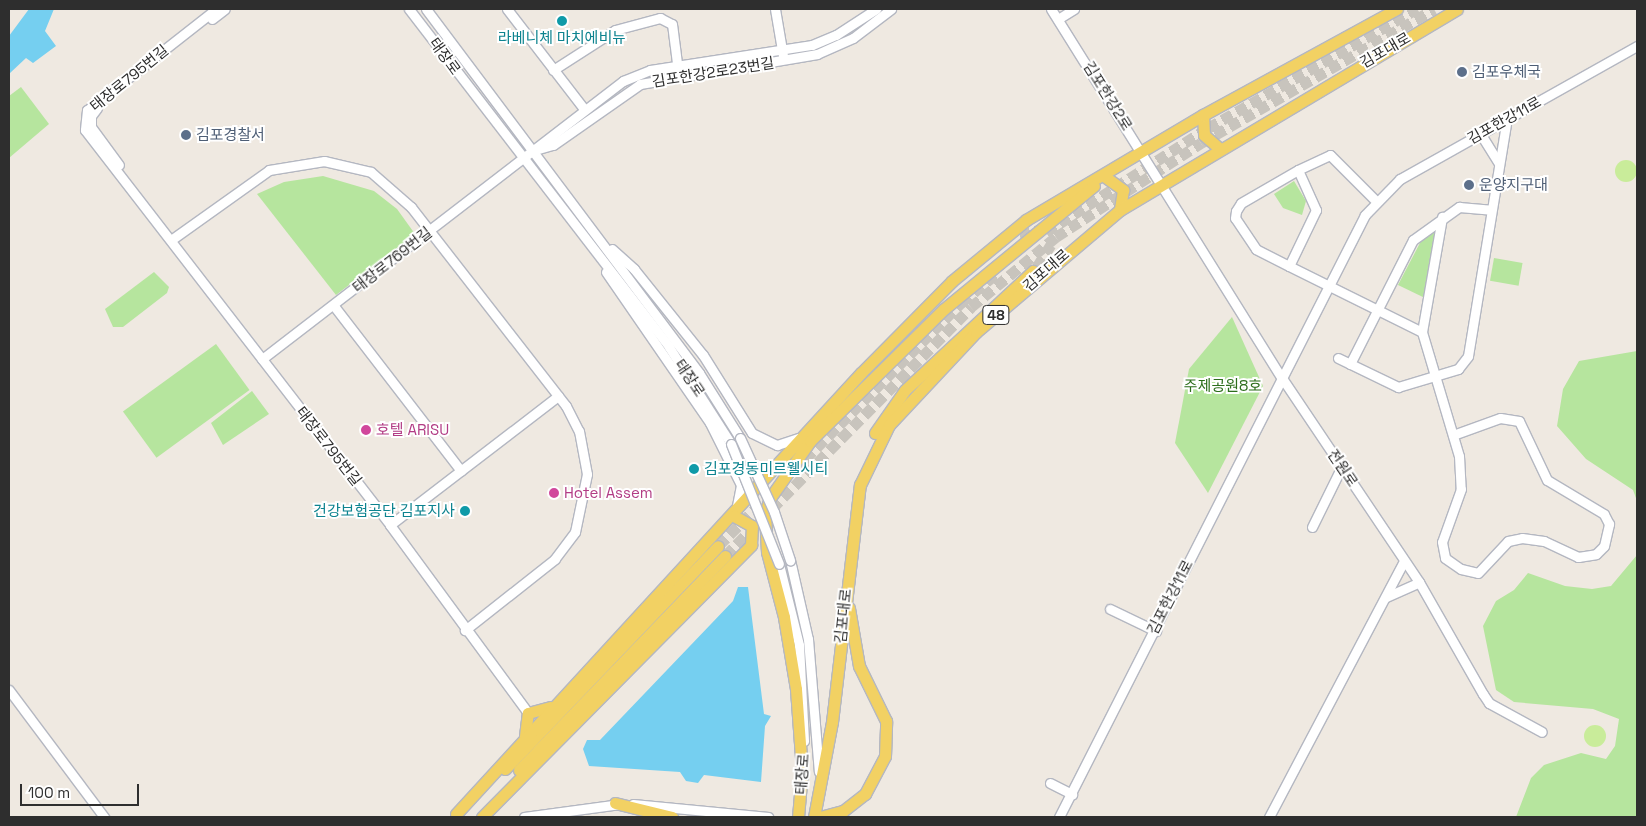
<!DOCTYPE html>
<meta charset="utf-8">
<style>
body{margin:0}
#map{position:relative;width:1646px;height:826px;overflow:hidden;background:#efe9e1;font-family:"Space Grotesk","Noto Sans KR",sans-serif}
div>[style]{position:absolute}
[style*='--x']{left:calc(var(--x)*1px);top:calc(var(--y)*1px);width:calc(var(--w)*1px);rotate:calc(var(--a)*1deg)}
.green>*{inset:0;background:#b6e59e;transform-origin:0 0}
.pitch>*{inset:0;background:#c9ec9a}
.round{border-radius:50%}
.water>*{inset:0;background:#75cff0}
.major-tunnel>*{height:11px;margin-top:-5.5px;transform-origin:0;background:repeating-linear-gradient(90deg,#c8c4bd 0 11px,transparent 0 16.5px)}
.roads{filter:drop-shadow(1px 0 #b4b7c1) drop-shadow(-1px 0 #b4b7c1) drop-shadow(0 1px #b4b7c1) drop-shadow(0 -1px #b4b7c1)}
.minor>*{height:9px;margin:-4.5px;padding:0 4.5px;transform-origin:4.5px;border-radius:4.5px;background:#fff}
.major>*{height:11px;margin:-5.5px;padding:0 5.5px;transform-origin:5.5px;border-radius:5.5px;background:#f2d163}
.bridges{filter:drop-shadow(1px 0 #b4b7c1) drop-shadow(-1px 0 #b4b7c1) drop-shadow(0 1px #b4b7c1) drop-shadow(0 -1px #b4b7c1)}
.minor-bridge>*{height:9px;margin:-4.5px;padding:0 4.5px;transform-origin:4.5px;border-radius:4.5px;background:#fff}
.dots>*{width:14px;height:14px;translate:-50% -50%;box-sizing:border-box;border:2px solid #fff;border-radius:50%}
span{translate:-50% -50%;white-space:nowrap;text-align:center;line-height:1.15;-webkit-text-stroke:4px #fff;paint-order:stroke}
.shield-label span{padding:1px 4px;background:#fff;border:1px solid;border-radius:4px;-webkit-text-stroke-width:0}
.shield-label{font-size:14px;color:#2e2e2e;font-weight:700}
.culture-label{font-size:15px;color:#0d838f}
.left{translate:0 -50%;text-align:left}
.right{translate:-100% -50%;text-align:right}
.street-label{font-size:15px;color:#2e2e2e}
.service-label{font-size:15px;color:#4e5e75}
.park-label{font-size:15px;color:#2c6e1b}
.hotel-label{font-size:15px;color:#b23c85}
.frame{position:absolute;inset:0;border:10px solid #2e2e2e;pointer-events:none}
.scale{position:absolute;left:20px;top:784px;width:119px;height:22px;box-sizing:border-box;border:2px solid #2e2e2e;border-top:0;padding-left:6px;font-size:15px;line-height:18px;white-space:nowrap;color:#2e2e2e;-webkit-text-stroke:4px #fff;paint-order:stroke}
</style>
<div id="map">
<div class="green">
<div style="clip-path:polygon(21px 87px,49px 124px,9px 158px,9px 96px)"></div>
<div style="clip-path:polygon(323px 176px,374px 191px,397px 209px,415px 234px,336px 295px,257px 194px,284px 182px)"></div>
<div style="clip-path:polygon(1294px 181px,1306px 201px,1302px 215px,1283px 208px,1274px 194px)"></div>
<div style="clip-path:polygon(1437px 230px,1427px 299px,1398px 285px,1421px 241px)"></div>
<div style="left:1494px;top:258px;width:29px;height:23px;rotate:10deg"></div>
<div style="clip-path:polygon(154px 272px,169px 287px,167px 293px,123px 327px,113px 327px,105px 309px)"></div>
<div style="clip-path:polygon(1232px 317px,1263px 386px,1208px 493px,1175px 443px,1189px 369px)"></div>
<div style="left:216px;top:344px;width:57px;height:115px;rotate:54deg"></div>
<div style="clip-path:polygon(1637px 351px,1637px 501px,1633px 490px,1586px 459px,1557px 426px,1563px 389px,1579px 361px)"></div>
<div style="clip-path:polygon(252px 391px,269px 414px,223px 445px,211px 423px)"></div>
<div style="clip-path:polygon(1637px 555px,1637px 817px,1516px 817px,1531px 778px,1544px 765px,1581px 753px,1606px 759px,1615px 746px,1619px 719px,1593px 709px,1514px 702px,1496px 690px,1483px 626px,1496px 601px,1514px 590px,1528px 573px,1565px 586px,1592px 589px,1611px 586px)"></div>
</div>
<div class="pitch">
<div class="round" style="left:1615px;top:160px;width:22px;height:22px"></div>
<div class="round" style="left:1584px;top:725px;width:22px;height:22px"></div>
</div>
<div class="water">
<div style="clip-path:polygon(29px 9px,54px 9px,45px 31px,56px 46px,33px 63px,26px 58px,9px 74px,9px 36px)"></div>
<div style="clip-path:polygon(738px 587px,748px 587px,764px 714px,771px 716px,765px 726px,761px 782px,704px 775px,698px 783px,686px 781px,680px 772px,589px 766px,583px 749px,587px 740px,600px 740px,733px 601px)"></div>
</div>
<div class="major-tunnel">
<div style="--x:1046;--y:232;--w:193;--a:-32.7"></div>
<div style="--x:1208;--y:128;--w:241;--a:-29.7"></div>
<div style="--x:1020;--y:236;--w:22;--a:-18"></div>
<div style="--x:1037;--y:267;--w:26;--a:-58"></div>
<div style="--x:793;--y:471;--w:238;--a:-45"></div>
<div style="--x:961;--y:303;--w:47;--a:-39.8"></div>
<div style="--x:718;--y:546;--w:78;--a:-45"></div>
<div style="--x:725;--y:556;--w:350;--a:-45.3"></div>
<div style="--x:971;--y:307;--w:110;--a:-39.5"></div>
<div style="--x:1056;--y:237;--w:173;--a:-33"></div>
<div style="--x:1201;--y:143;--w:269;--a:-29.9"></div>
</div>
<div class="roads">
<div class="minor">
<div style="--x:216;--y:9;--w:164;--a:141.9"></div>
<div style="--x:87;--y:110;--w:20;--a:96"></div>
<div style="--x:85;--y:130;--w:499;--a:52.3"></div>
<div style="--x:390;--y:525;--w:233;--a:53.7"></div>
<div style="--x:409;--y:9;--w:426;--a:52.4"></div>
<div style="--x:669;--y:347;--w:115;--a:57.4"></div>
<div style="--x:426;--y:9;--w:455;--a:53.1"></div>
<div style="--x:699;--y:373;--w:77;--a:57.8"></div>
<div style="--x:507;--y:9;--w:126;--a:52.4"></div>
<div style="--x:775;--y:9;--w:48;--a:80.3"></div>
<div style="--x:1051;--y:9;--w:435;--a:58"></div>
<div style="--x:1282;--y:378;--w:246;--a:56.1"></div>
<div style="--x:1419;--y:582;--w:129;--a:60.3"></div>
<div style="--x:1483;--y:694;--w:11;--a:56"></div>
<div style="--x:1489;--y:703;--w:60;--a:28.7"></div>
<div style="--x:212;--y:19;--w:16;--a:-38"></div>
<div style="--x:1058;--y:19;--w:19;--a:-32"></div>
<div style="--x:553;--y:70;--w:74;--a:-32.8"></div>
<div style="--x:615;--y:30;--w:47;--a:-14.9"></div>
<div style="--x:660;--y:18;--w:13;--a:27"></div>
<div style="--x:672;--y:24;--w:47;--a:82.7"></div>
<div style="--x:97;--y:108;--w:10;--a:127"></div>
<div style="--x:91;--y:116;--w:11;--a:90"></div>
<div style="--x:91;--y:127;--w:47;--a:53.6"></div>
<div style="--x:1480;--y:133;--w:36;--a:58"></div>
<div style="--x:535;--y:150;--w:19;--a:-16"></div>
<div style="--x:553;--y:145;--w:106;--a:-35"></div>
<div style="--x:640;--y:84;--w:180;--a:-9.6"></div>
<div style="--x:817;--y:54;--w:39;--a:-24"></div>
<div style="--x:853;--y:38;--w:48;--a:-37.3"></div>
<div style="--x:1376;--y:201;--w:65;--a:-135"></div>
<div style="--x:1330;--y:155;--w:35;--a:155"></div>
<div style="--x:1298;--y:170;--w:44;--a:65.8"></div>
<div style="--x:1316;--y:210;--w:62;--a:115.7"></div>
<div style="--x:1289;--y:266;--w:148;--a:26.4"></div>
<div style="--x:1422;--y:332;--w:129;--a:73.4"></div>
<div style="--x:1459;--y:456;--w:33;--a:87"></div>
<div style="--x:1461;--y:489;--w:56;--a:109.7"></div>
<div style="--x:1442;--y:542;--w:16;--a:79"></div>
<div style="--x:1445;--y:558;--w:19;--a:35"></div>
<div style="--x:1461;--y:569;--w:17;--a:13"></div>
<div style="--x:1478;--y:573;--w:44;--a:-46.8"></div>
<div style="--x:1508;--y:541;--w:14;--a:-12"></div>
<div style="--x:1522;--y:538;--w:22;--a:8"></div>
<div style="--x:1544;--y:541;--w:38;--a:25"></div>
<div style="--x:1578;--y:557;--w:18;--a:-9"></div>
<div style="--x:1596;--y:554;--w:11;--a:-45"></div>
<div style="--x:1604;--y:546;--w:23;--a:-77"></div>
<div style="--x:1609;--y:524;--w:11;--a:-117"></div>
<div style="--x:1604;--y:514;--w:66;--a:-149.2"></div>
<div style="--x:1547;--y:480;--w:65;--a:-115.4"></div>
<div style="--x:1519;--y:421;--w:19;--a:-171"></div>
<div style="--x:1500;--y:418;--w:50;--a:160.1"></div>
<div style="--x:171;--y:240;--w:120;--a:-35.5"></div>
<div style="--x:269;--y:170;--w:56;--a:-9.3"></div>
<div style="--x:324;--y:161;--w:48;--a:13.2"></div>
<div style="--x:371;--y:172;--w:53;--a:41.2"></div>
<div style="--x:411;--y:207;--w:252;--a:52.1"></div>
<div style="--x:566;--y:406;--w:28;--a:63"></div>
<div style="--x:579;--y:431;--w:44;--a:79.5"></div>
<div style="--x:587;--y:474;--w:59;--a:101.7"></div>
<div style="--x:575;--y:532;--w:34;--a:127"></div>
<div style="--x:555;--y:559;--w:115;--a:141.7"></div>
<div style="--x:612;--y:249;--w:30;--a:42"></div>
<div style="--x:634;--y:269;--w:110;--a:51.3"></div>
<div style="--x:703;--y:355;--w:92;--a:57.9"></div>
<div style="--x:752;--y:433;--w:28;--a:26"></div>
<div style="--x:777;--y:445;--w:23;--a:-18"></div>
<div style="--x:1289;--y:266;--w:37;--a:-153"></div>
<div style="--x:1256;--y:249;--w:37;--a:-124"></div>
<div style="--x:1235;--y:218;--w:7;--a:-82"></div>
<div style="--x:1236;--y:211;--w:9;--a:-58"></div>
<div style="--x:1241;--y:203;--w:66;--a:-30.1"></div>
<div style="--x:606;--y:272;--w:183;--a:55.4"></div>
<div style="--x:710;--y:423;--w:69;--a:63.4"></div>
<div style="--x:741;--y:485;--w:21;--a:101"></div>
<div style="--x:334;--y:306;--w:208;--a:52.4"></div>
<div style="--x:1422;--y:332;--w:117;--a:-80.1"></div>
<div style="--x:1338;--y:358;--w:67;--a:25.8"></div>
<div style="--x:1398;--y:387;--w:63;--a:-16.7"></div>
<div style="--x:1458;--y:369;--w:16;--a:-52"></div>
<div style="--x:1468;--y:356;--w:241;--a:-80.7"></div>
<div style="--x:262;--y:359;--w:456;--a:-37.6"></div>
<div style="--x:623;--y:81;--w:29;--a:-22"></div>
<div style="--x:650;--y:70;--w:164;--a:-8.8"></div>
<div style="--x:812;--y:45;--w:26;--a:-23"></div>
<div style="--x:836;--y:35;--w:48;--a:-33"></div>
<div style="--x:1350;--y:364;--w:139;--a:-63.1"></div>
<div style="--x:1413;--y:240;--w:57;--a:-35.7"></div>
<div style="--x:1459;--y:207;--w:32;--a:5"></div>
<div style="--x:390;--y:525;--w:212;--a:-37.5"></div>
<div style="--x:1312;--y:527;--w:68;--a:-63.8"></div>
<div style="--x:790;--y:560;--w:81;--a:77.2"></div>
<div style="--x:808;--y:639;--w:133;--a:85.3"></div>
<div style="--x:779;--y:564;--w:83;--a:76.1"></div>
<div style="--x:799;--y:645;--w:96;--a:87"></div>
<div style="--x:1386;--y:597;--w:36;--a:-24"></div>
<div style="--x:1110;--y:609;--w:51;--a:25.6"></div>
<div style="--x:9;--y:690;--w:159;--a:53.2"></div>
<div style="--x:1050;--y:783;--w:25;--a:27"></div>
<div style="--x:633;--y:804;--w:136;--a:5.5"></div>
<div style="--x:524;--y:817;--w:97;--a:-7.7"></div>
<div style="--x:1059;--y:817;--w:675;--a:-63.06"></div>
<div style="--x:1365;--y:215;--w:50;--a:-45.8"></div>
<div style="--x:1400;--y:179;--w:272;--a:-29.3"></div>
<div style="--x:1269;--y:817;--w:289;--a:-62.2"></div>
</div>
<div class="major">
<div style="--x:1203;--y:115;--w:20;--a:87"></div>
<div style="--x:1204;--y:135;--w:21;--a:41"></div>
<div style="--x:1104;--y:176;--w:24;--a:36"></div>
<div style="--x:1123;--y:190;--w:20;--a:99"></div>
<div style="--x:875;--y:433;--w:52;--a:-55.1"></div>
<div style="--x:905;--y:390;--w:175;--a:-42.9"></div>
<div style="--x:525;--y:736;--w:23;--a:-83"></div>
<div style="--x:528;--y:713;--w:23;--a:-15"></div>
<div style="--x:505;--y:769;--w:308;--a:-46.3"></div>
<div style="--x:519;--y:770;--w:297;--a:-46.1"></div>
<div style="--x:615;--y:803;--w:59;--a:13.8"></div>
<div style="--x:456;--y:814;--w:599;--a:-47.44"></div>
<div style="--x:861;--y:373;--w:129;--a:-45.3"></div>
<div style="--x:952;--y:281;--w:96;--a:-39.5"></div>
<div style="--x:1026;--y:220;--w:206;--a:-30.7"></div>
<div style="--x:1203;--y:115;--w:221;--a:-28.7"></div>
<div style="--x:482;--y:817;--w:383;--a:-45.3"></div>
<div style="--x:751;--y:545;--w:19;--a:-87"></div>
<div style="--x:752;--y:526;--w:21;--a:-151"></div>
<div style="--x:798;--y:817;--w:46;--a:-85"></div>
<div style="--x:802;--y:771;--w:82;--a:-94.2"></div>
<div style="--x:796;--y:689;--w:73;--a:-99.5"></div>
<div style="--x:784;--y:617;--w:67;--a:-104.7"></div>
<div style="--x:767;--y:552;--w:39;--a:-93"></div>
<div style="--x:765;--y:513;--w:16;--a:-72"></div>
<div style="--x:770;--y:498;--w:70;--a:-54.9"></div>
<div style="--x:810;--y:441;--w:188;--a:-44.6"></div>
<div style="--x:944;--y:309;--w:194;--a:-39.4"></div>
<div style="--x:814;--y:817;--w:97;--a:-79.3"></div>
<div style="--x:832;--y:722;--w:239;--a:-83.3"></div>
<div style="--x:860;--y:485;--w:67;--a:-64.2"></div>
<div style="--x:889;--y:425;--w:127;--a:-46.9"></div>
<div style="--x:976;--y:332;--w:189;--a:-40.3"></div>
<div style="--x:1120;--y:210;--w:392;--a:-30.8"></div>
<div style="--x:820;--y:817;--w:24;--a:-15"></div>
<div style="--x:843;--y:811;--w:28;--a:-38"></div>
<div style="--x:865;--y:794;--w:43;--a:-62.2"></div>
<div style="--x:885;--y:756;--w:35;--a:-88"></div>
<div style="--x:886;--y:721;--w:61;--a:-116.1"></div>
<div style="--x:859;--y:666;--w:59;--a:-99.8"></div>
</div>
</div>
<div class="bridges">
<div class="minor-bridge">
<div style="--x:740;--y:438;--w:81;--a:65.3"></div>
<div style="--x:774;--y:512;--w:51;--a:71.6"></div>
<div style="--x:731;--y:444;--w:129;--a:68.2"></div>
</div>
</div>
<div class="dots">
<div style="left:562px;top:21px;background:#0f9aa8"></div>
<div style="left:1462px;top:72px;background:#5c6f8a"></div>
<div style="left:186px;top:135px;background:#5c6f8a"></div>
<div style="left:1469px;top:185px;background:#5c6f8a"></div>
<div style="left:366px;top:430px;background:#d1479c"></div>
<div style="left:694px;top:469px;background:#0f9aa8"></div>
<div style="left:554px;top:493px;background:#d1479c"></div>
<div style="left:465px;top:511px;background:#0f9aa8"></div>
</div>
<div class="shield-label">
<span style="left:996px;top:315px">48</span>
</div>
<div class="culture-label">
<span style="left:562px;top:38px">라베니체 마치에비뉴</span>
<span class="left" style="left:704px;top:469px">김포경동미르웰시티</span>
<span class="right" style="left:455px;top:511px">건강보험공단 김포지사</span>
</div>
<div class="street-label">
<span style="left:1385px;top:50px;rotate:-30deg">김포대로</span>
<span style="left:445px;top:56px;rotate:54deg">태장로</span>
<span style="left:713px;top:72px;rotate:-9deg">김포한강2로23번길</span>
<span style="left:129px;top:78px;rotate:-39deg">태장로795번길</span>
<span style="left:1108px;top:96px;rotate:58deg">김포한강2로</span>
<span style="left:1504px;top:120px;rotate:-29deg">김포한강11로</span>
<span style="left:392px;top:260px;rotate:-38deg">태장로769번길</span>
<span style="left:1046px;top:270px;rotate:-41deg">김포대로</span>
<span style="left:690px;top:378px;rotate:56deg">태장로</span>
<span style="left:329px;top:446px;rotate:52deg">태장로795번길</span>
<span style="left:1343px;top:468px;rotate:56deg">전원로</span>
<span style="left:1170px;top:597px;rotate:-63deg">김포한강11로</span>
<span style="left:843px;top:616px;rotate:-84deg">김포대로</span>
<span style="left:802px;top:774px;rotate:-86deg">태장로</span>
</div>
<div class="service-label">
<span class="left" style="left:1472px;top:72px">김포우체국</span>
<span class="left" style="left:196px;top:135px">김포경찰서</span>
<span class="left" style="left:1479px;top:185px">운양지구대</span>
</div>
<div class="park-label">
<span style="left:1223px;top:386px">주제공원8호</span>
</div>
<div class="hotel-label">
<span class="left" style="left:376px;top:430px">호텔 ARISU</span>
<span class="left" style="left:564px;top:493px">Hotel Assem</span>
</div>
<div class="frame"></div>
<div class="scale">100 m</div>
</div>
